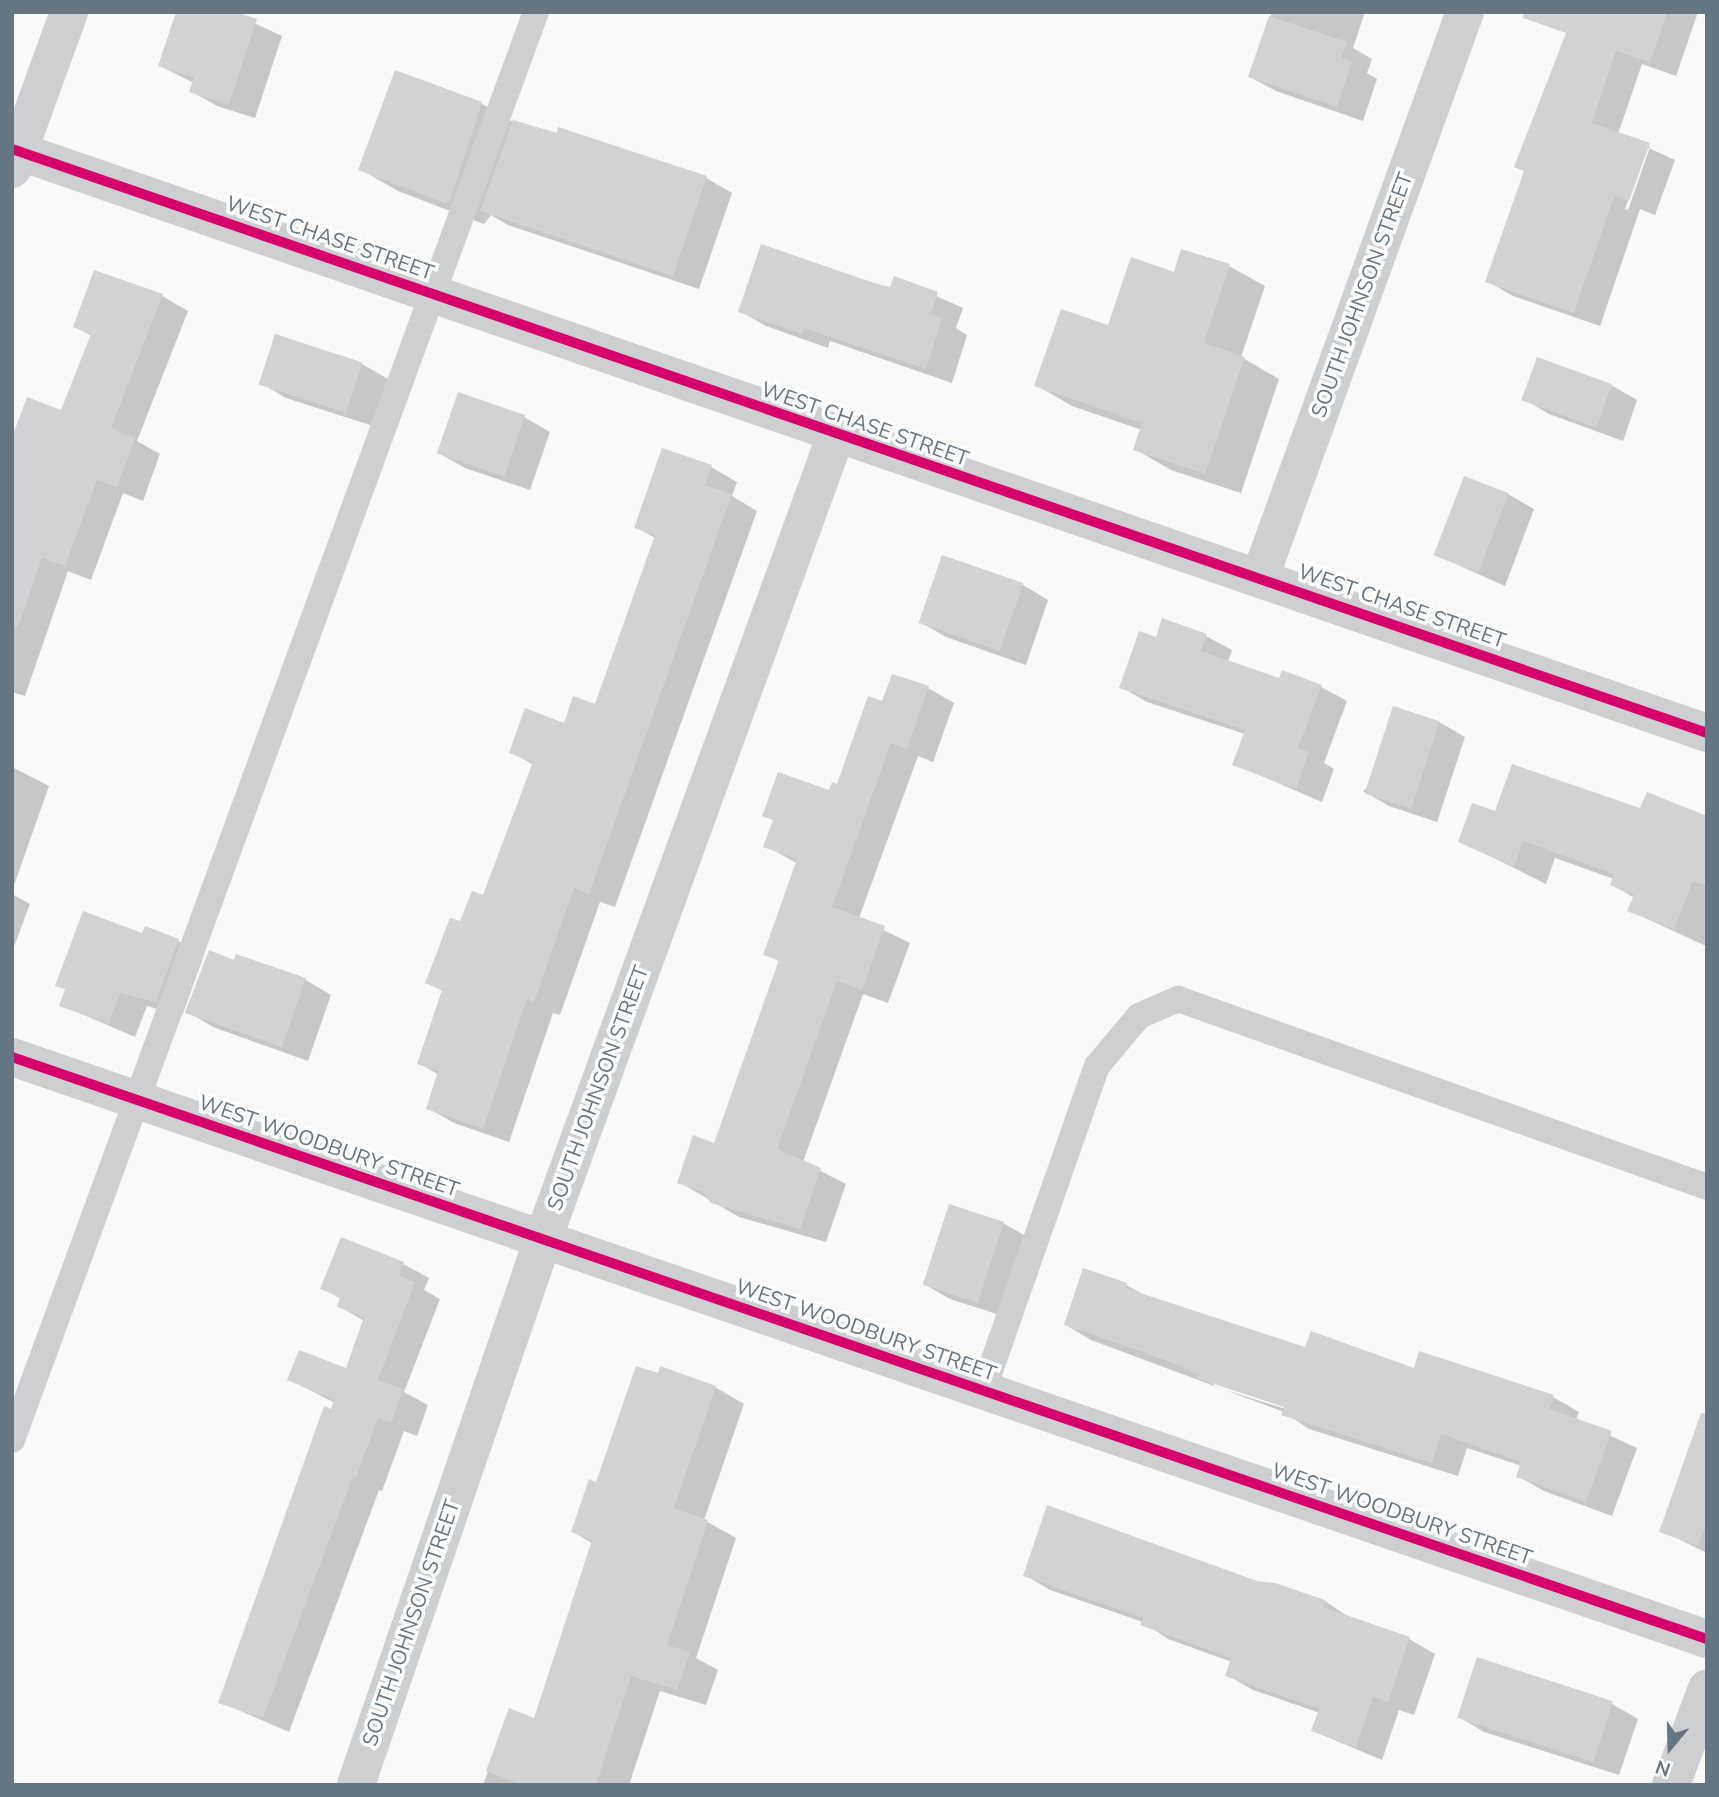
<!DOCTYPE html>
<style>
body{margin:0}
#map{position:relative;width:1719px;height:1797px;overflow:hidden;background:#f9f9f9;font-family:"Nunito Sans",sans-serif}
div>[style]{position:absolute}
[style*='--x']{left:calc(var(--x)*1px);top:calc(var(--y)*1px);width:calc(var(--w)*1px);rotate:calc(var(--a)*1deg)}
.shadow>*{inset:0;background:#0003}
.building>*{inset:0;background:#d0d2d3;transform-origin:0 0}
.service>*{height:26px;margin:-13px;padding:0 13px;transform-origin:13px;border-radius:13px;background:#cecfd0}
.minor>*{height:38px;margin:-19px;padding:0 19px;transform-origin:19px;border-radius:19px;background:#cecfd0}
.cycleway>*{height:10px;margin:-5px;padding:0 5px;transform-origin:5px;border-radius:5px;background:#d6006c}
span{translate:-50% -50%;white-space:nowrap;text-align:center;line-height:1.15;-webkit-text-stroke:7px #fff;paint-order:stroke}
.street-label{font-size:21px;color:#657683}
.frame{position:absolute;inset:0;border:14px solid #657683;pointer-events:none}
.north{position:absolute;left:1635px;top:1713px;width:70px;height:70px;-webkit-text-stroke:5px #fff;paint-order:stroke;rotate:199deg;font-size:19px;font-weight:700;line-height:28px;text-align:center;color:#657683}
.north::after{content:'';display:block;margin:auto;width:24px;height:32px;background:#657683;clip-path:polygon(50% 0,100% 100%,50% 72%,0 100%)}
</style>
<div id="map">
<div class="shadow">
<div style="clip-path:polygon(230px 12px,282px 36px,255px 118px,217px 106px,191px 91px,194px 83px,160px 66px)"></div>
<div style="clip-path:polygon(1272px 12px,1365px 12px,1353px 48px,1372px 59px,1367px 73px,1377px 79px,1363px 121px,1276px 91px,1250px 77px)"></div>
<div style="clip-path:polygon(evenodd,1575px 12px,1698px 12px,1676px 76px,1642px 64px,1618px 134px,1675px 160px,1655px 215px,1640px 209px,1600px 326px,1513px 296px,1487px 281px,1526px 172px,1516px 167px,1575px 12px,1647px 147px,1650px 147px,1628px 210px,1625px 209px,1647px 147px)"></div>
<div style="clip-path:polygon(396px 72px,482px 104px,513px 122px,706px 178px,732px 193px,699px 289px,508px 225px,491px 215px,484px 224px,398px 191px,360px 169px)"></div>
<div style="clip-path:polygon(1229px 266px,1265px 286px,1241px 357px,1279px 379px,1241px 493px,1171px 470px,1135px 449px,1142px 430px,1072px 406px,1036px 385px,1175px 274px)"></div>
<div style="clip-path:polygon(95px 272px,162px 296px,188px 311px,137px 441px,160px 454px,143px 501px,123px 493px,91px 580px,68px 571px,25px 696px,12px 692px,12px 445px,62px 412px,92px 336px,75px 327px)"></div>
<div style="clip-path:polygon(895px 278px,963px 308px,956px 328px,967px 335px,952px 383px,830px 341px,828px 348px,766px 326px,740px 311px,891px 289px)"></div>
<div style="clip-path:polygon(362px 364px,388px 379px,373px 426px,286px 398px,261px 383px)"></div>
<div style="clip-path:polygon(1611px 385px,1637px 400px,1623px 441px,1549px 414px,1524px 399px)"></div>
<div style="clip-path:polygon(524px 417px,550px 432px,530px 490px,465px 468px,439px 453px)"></div>
<div style="clip-path:polygon(663px 450px,711px 467px,737px 482px,732px 496px,757px 511px,615px 907px,600px 902px,560px 1015px,553px 1013px,509px 1142px,454px 1123px,428px 1108px,439px 1075px,419px 1063px,444px 992px,427px 982px,461px 923px,484px 897px,534px 765px,511px 752px,596px 706px,655px 538px,636px 527px)"></div>
<div style="clip-path:polygon(1508px 494px,1534px 509px,1505px 586px,1440px 557px)"></div>
<div style="clip-path:polygon(943px 557px,1023px 585px,1048px 600px,1026px 665px,946px 637px,920px 622px)"></div>
<div style="clip-path:polygon(1206px 636px,1232px 650px,1228px 662px,1280px 680px,1321px 687px,1347px 701px,1324px 763px,1334px 769px,1322px 802px,1234px 764px,1245px 734px,1147px 702px,1121px 687px,1157px 639px)"></div>
<div style="clip-path:polygon(928px 688px,954px 703px,933px 762px,918px 756px,859px 918px,910px 943px,888px 1003px,863px 994px,803px 1162px,846px 1184px,826px 1242px,739px 1217px,679px 1182px,715px 1145px,780px 962px,766px 954px,798px 864px,766px 846px,838px 786px,883px 704px)"></div>
<div style="clip-path:polygon(1439px 722px,1465px 737px,1437px 822px,1389px 806px,1363px 791px)"></div>
<div style="clip-path:polygon(12px 767px,49px 786px,12px 891px)"></div>
<div style="clip-path:polygon(1642px 810px,1707px 820px,1706px 946px,1630px 911px,1635px 898px,1612px 885px,1614px 879px,1555px 858px,1546px 884px,1460px 841px,1496px 813px)"></div>
<div style="clip-path:polygon(12px 894px,30px 904px,12px 952px)"></div>
<div style="clip-path:polygon(143px 936px,178px 941px,204px 955px,182px 1016px,147px 1006px,135px 1037px,61px 1005px,67px 990px,57px 985px)"></div>
<div style="clip-path:polygon(237px 956px,306px 980px,331px 995px,308px 1061px,213px 1027px,188px 1012px)"></div>
<div style="clip-path:polygon(1003px 1223px,1029px 1238px,1003px 1316px,950px 1299px,924px 1284px)"></div>
<div style="clip-path:polygon(403px 1264px,429px 1278px,424px 1290px,440px 1299px,404px 1392px,428px 1405px,417px 1436px,404px 1431px,382px 1491px,379px 1490px,289px 1732px,220px 1702px,335px 1403px,290px 1380px,347px 1370px,364px 1321px,339px 1306px,341px 1299px,323px 1288px)"></div>
<div style="clip-path:polygon(evenodd,1126px 1285px,1150px 1298px,1306px 1349px,1553px 1397px,1579px 1412px,1576px 1420px,1637px 1448px,1612px 1516px,1544px 1491px,1518px 1476px,1522px 1466px,1467px 1448px,1458px 1476px,1309px 1429px,1284px 1412px,1091px 1340px,1066px 1325px,1126px 1285px,1210px 1381px,1293px 1408px,1292px 1411px,1216px 1387px,1210px 1381px)"></div>
<div style="clip-path:polygon(715px 1387px,744px 1404px,704px 1520px,736px 1538px,696px 1658px,718px 1670px,706px 1705px,660px 1691px,629px 1785px,483px 1785px,510px 1711px,535px 1720px,592px 1543px,573px 1532px,598px 1484px)"></div>
<div style="clip-path:polygon(1707px 1422px,1707px 1553px,1662px 1531px)"></div>
<div style="clip-path:polygon(1025px 1575px,1257px 1583px,1325px 1601px,1350px 1618px,1409px 1639px,1435px 1654px,1414px 1715px,1399px 1710px,1382px 1760px,1313px 1731px,1320px 1713px,1253px 1690px,1227px 1675px,1232px 1662px,1168px 1639px,1143px 1622px,1050px 1590px)"></div>
<div style="clip-path:polygon(1612px 1704px,1638px 1719px,1619px 1775px,1484px 1732px,1459px 1717px)"></div>
</div>
<div class="building">
<div style="clip-path:polygon(176px 12px,236px 12px,257px 19px,229px 105px,189px 92px,194px 78px,158px 66px)"></div>
<div style="clip-path:polygon(1524px 12px,1667px 12px,1650px 62px,1616px 51px,1592px 123px,1650px 143px,1629px 201px,1614px 196px,1574px 313px,1485px 282px,1524px 171px,1514px 167px,1566px 33px,1523px 18px)"></div>
<div style="clip-path:polygon(1269px 16px,1347px 42px,1341px 58px,1352px 62px,1337px 107px,1248px 77px)"></div>
<div style="clip-path:polygon(395px 70px,482px 102px,450px 201px,445px 203px,358px 170px)"></div>
<div style="clip-path:polygon(513px 120px,557px 133px,558px 127px,707px 176px,673px 276px,480px 211px)"></div>
<div style="clip-path:polygon(761px 244px,874px 283px,890px 287px,894px 276px,938px 292px,931px 314px,942px 318px,926px 369px,804px 328px,802px 334px,738px 312px)"></div>
<div style="clip-path:polygon(1181px 249px,1230px 264px,1204px 343px,1245px 357px,1205px 474px,1133px 450px,1142px 423px,1034px 386px,1061px 309px,1108px 325px,1131px 257px,1174px 272px)"></div>
<div style="clip-path:polygon(94px 270px,163px 294px,111px 428px,135px 438px,117px 487px,97px 480px,65px 566px,42px 558px,18px 627px,12px 626px,12px 437px,27px 397px,61px 410px,91px 334px,73px 327px)"></div>
<div style="left:275px;top:334px;width:92px;height:53px;rotate:18deg"></div>
<div style="left:1537px;top:357px;width:80px;height:46px;rotate:20deg"></div>
<div style="left:458px;top:392px;width:71px;height:65px;rotate:19deg"></div>
<div style="clip-path:polygon(662px 448px,712px 465px,705px 485px,732px 494px,589px 894px,574px 888px,534px 1002px,527px 999px,483px 1129px,426px 1109px,438px 1071px,417px 1064px,442px 990px,425px 983px,450px 918px,460px 921px,472px 891px,483px 895px,533px 762px,509px 753px,525px 708px,564px 723px,573px 696px,595px 704px,655px 535px,634px 528px)"></div>
<div style="left:1464px;top:476px;width:48px;height:85px;rotate:21deg"></div>
<div style="left:942px;top:555px;width:86px;height:72px;rotate:19deg"></div>
<div style="clip-path:polygon(1162px 618px,1207px 634px,1201px 651px,1279px 678px,1282px 670px,1322px 685px,1298px 748px,1309px 752px,1296px 789px,1232px 765px,1245px 730px,1119px 688px,1139px 631px,1156px 637px)"></div>
<div style="clip-path:polygon(892px 674px,929px 686px,907px 749px,891px 743px,832px 907px,885px 926px,862px 990px,837px 981px,777px 1149px,821px 1168px,800px 1229px,711px 1203px,703px 1192px,677px 1183px,693px 1135px,714px 1143px,779px 960px,763px 955px,797px 859px,763px 847px,773px 820px,762px 816px,778px 772px,829px 790px,832px 782px,837px 784px,868px 696px,882px 701px)"></div>
<div style="left:1393px;top:706px;width:49px;height:92px;rotate:18deg"></div>
<div style="clip-path:polygon(1512px 764px,1640px 808px,1647px 792px,1707px 816px,1707px 886px,1693px 881px,1674px 929px,1627px 911px,1634px 895px,1610px 885px,1614px 874px,1523px 841px,1514px 867px,1458px 842px,1472px 803px,1495px 811px)"></div>
<div style="clip-path:polygon(83px 911px,142px 933px,145px 926px,179px 939px,156px 1002px,120px 993px,109px 1024px,59px 1006px,65px 989px,55px 986px)"></div>
<div style="clip-path:polygon(209px 950px,234px 960px,236px 954px,306px 978px,282px 1047px,185px 1013px)"></div>
<div style="left:949px;top:1204px;width:58px;height:85px;rotate:18deg"></div>
<div style="clip-path:polygon(341px 1237px,404px 1262px,399px 1276px,415px 1282px,378px 1380px,403px 1389px,391px 1423px,378px 1418px,356px 1477px,353px 1476px,263px 1718px,218px 1703px,324px 1406px,331px 1409px,334px 1400px,287px 1380px,299px 1350px,346px 1368px,364px 1317px,337px 1307px,340px 1297px,320px 1289px)"></div>
<div style="clip-path:polygon(1083px 1268px,1127px 1283px,1125px 1288px,1305px 1347px,1311px 1331px,1414px 1368px,1419px 1351px,1554px 1395px,1549px 1409px,1612px 1431px,1586px 1502px,1516px 1477px,1521px 1462px,1441px 1434px,1432px 1463px,1281px 1415px,1284px 1407px,1196px 1378px,1197px 1374px,1168px 1361px,1064px 1325px)"></div>
<div style="clip-path:polygon(636px 1366px,658px 1373px,660px 1366px,716px 1386px,674px 1508px,708px 1520px,667px 1645px,690px 1652px,677px 1690px,631px 1676px,596px 1785px,522px 1785px,486px 1771px,509px 1708px,534px 1718px,592px 1540px,571px 1532px,589px 1479px,596px 1482px)"></div>
<div style="clip-path:polygon(1701px 1413px,1707px 1414px,1707px 1521px,1698px 1546px,1659px 1532px)"></div>
<div style="clip-path:polygon(1047px 1505px,1257px 1581px,1275px 1583px,1325px 1600px,1323px 1607px,1410px 1637px,1388px 1702px,1373px 1697px,1356px 1747px,1311px 1731px,1319px 1709px,1225px 1676px,1231px 1658px,1140px 1625px,1143px 1618px,1023px 1576px)"></div>
<div style="left:1477px;top:1657px;width:143px;height:64px;rotate:18deg"></div>
</div>
<div class="service">
<div style="--x:983;--y:1391;--w:344;--a:-70.7"></div>
<div style="--x:1097;--y:1066;--w:65;--a:-50"></div>
<div style="--x:1139;--y:1016;--w:43;--a:-23.6"></div>
<div style="--x:1178;--y:999;--w:561;--a:19.56"></div>
<div style="--x:12;--y:1440;--w:1521;--a:-69.85"></div>
</div>
<div class="minor">
<div style="--x:12;--y:149;--w:1793;--a:19.01"></div>
<div style="--x:12;--y:169;--w:167;--a:-70"></div>
<div style="--x:1260;--y:577;--w:601;--a:-70.06"></div>
<div style="--x:12;--y:1057;--w:1792;--a:18.95"></div>
<div style="--x:356;--y:1785;--w:577;--a:-71.09"></div>
<div style="--x:543;--y:1239;--w:856;--a:-69.98"></div>
<div style="--x:1671;--y:1785;--w:103;--a:-69.6"></div>
</div>
<div class="cycleway">
<div style="--x:12;--y:149;--w:1793;--a:19.01"></div>
<div style="--x:12;--y:1057;--w:1792;--a:18.95"></div>
</div>
<div class="street-label">
<span style="left:330px;top:238px;rotate:19deg">WEST CHASE STREET</span>
<span style="left:1362px;top:295px;rotate:-70deg">SOUTH JOHNSON STREET</span>
<span style="left:865px;top:424px;rotate:19deg">WEST CHASE STREET</span>
<span style="left:1402px;top:606px;rotate:19deg">WEST CHASE STREET</span>
<span style="left:598px;top:1088px;rotate:-70deg">SOUTH JOHNSON STREET</span>
<span style="left:329px;top:1146px;rotate:19deg">WEST WOODBURY STREET</span>
<span style="left:866px;top:1330px;rotate:19deg">WEST WOODBURY STREET</span>
<span style="left:1402px;top:1514px;rotate:19deg">WEST WOODBURY STREET</span>
<span style="left:411px;top:1623px;rotate:-71deg">SOUTH JOHNSON STREET</span>
</div>
<div class="frame"></div>
<div class="north">N</div>
</div>
